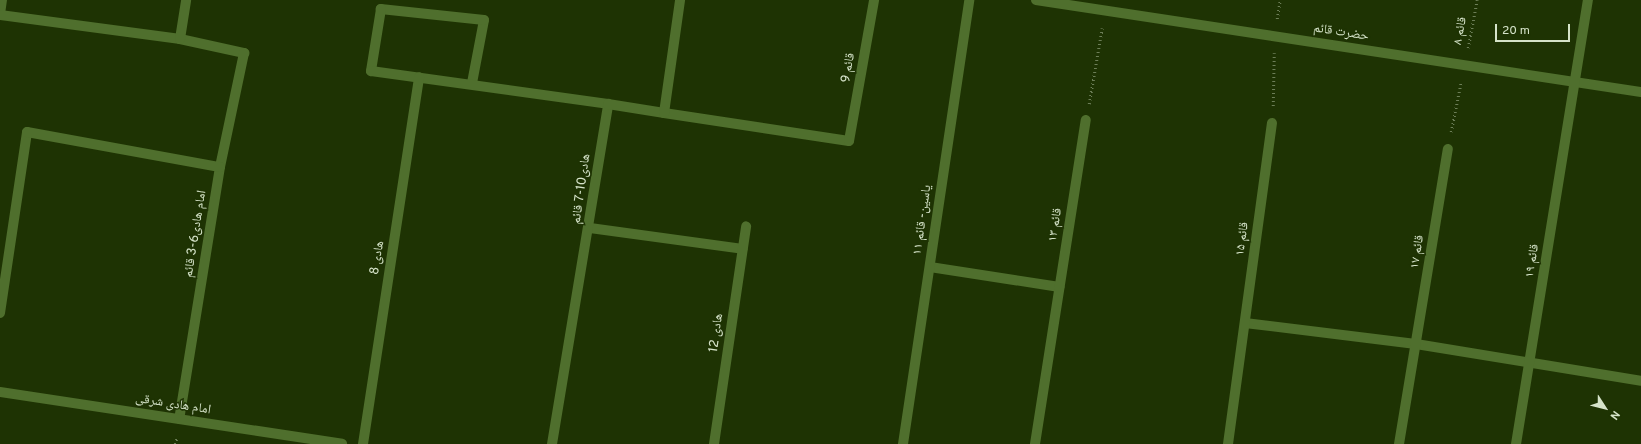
<!DOCTYPE html>
<meta charset="utf-8">
<style>
body{margin:0}
#map{position:relative;width:1641px;height:444px;overflow:hidden;background:#1e3303;font-family:Overpass,"Noto Naskh Arabic",sans-serif}
div>[style]{position:absolute}
[style*='--x']{left:calc(var(--x)*1px);top:calc(var(--y)*1px);width:calc(var(--w)*1px);rotate:calc(var(--a)*1deg)}
.path>*{height:2.5px;margin-top:-1.25px;transform-origin:0;background:repeating-linear-gradient(90deg,#6c7e57 0 1px,transparent 0 4px)}
.minor>*{height:10px;margin:-5px;padding:0 5px;transform-origin:5px;border-radius:5px;background:#4f6f2d}
span{translate:-50% -50%;white-space:nowrap;text-align:center;line-height:1.15;-webkit-text-stroke:3px #1e3303;paint-order:stroke}
.street-label{font-size:13px;color:#d5e3c9}
.north{position:absolute;left:1585px;top:388px;width:40px;height:40px;-webkit-text-stroke:3px #1e3303;paint-order:stroke;rotate:126deg;font-size:11px;font-weight:700;line-height:16px;text-align:center;color:#d5e3c9}
.north::after{content:'';display:block;margin:auto;width:14px;height:18px;background:#d5e3c9;clip-path:polygon(50% 0,100% 100%,50% 72%,0 100%)}
.scale{position:absolute;left:1495px;top:24px;width:75px;height:18px;box-sizing:border-box;border:2px solid #d5e3c9;border-top:0;padding-left:5px;font-size:12px;line-height:14px;white-space:nowrap;color:#d5e3c9;-webkit-text-stroke:3px #1e3303;paint-order:stroke}
</style>
<div id="map">
<div class="path">
<div style="--x:1277;--y:19;--w:19;--a:-81"></div>
<div style="--x:1468;--y:48;--w:49;--a:-79.4"></div>
<div style="--x:1089;--y:104;--w:77;--a:-80.3"></div>
<div style="--x:1273;--y:106;--w:53;--a:-88.9"></div>
<div style="--x:1451;--y:132;--w:51;--a:-78.7"></div>
<div style="--x:175;--y:444;--w:7;--a:-74"></div>
</div>
<div class="minor">
<div style="--x:1036;--y:0;--w:612;--a:8.65"></div>
<div style="--x:0;--y:14;--w:14;--a:-82"></div>
<div style="--x:0;--y:15;--w:182;--a:7.6"></div>
<div style="--x:180;--y:39;--w:66;--a:12.3"></div>
<div style="--x:244;--y:53;--w:116;--a:101.9"></div>
<div style="--x:220;--y:167;--w:255;--a:99.2"></div>
<div style="--x:180;--y:39;--w:39;--a:-81"></div>
<div style="--x:472;--y:83;--w:64;--a:-79.2"></div>
<div style="--x:484;--y:20;--w:104;--a:-173.9"></div>
<div style="--x:381;--y:9;--w:63;--a:99.2"></div>
<div style="--x:371;--y:71;--w:239;--a:7.9"></div>
<div style="--x:664;--y:113;--w:187;--a:8.6"></div>
<div style="--x:849;--y:141;--w:143;--a:-79.9"></div>
<div style="--x:590;--y:228;--w:154;--a:7.8"></div>
<div style="--x:930;--y:267;--w:131;--a:8.8"></div>
<div style="--x:0;--y:313;--w:183;--a:-81.5"></div>
<div style="--x:27;--y:132;--w:196;--a:10.3"></div>
<div style="--x:1245;--y:323;--w:172;--a:7"></div>
<div style="--x:1416;--y:344;--w:228;--a:9.3"></div>
<div style="--x:0;--y:392;--w:346;--a:8.6"></div>
<div style="--x:363;--y:444;--w:371;--a:-81.3"></div>
<div style="--x:552;--y:444;--w:345;--a:-80.6"></div>
<div style="--x:608;--y:104;--w:57;--a:9.1"></div>
<div style="--x:664;--y:113;--w:114;--a:-81.9"></div>
<div style="--x:714;--y:444;--w:220;--a:-81.6"></div>
<div style="--x:903;--y:444;--w:449;--a:-81.5"></div>
<div style="--x:1035;--y:444;--w:328;--a:-81.1"></div>
<div style="--x:1228;--y:444;--w:324;--a:-82.2"></div>
<div style="--x:1399;--y:444;--w:299;--a:-80.6"></div>
<div style="--x:1516;--y:444;--w:450;--a:-80.8"></div>
</div>
<div class="street-label">
<span style="left:1461px;top:31px;rotate:-80deg">قائم ۸</span>
<span style="left:1341px;top:33px;rotate:9deg">حضرت قائم</span>
<span style="left:849px;top:68px;rotate:-80deg">قائم 9</span>
<span style="left:582px;top:189px;rotate:-82deg">هادی10-7 قائم</span>
<span style="left:923px;top:220px;rotate:-82deg">یاسین- قائم ۱۱</span>
<span style="left:1056px;top:225px;rotate:-81deg">قائم ۱۳</span>
<span style="left:196px;top:234px;rotate:-81deg">امام هادی6-3 قائم</span>
<span style="left:1243px;top:239px;rotate:-82deg">قائم ۱۵</span>
<span style="left:1418px;top:252px;rotate:-81deg">قائم ۱۷</span>
<span style="left:378px;top:258px;rotate:-81deg">هادی 8</span>
<span style="left:1533px;top:261px;rotate:-81deg">قائم ۱۹</span>
<span style="left:717px;top:333px;rotate:-82deg">12 هادی</span>
<span style="left:173px;top:405px;rotate:9deg">امام هادی شرقی</span>
</div>
<div class="north">N</div>
<div class="scale">20 m</div>
</div>
